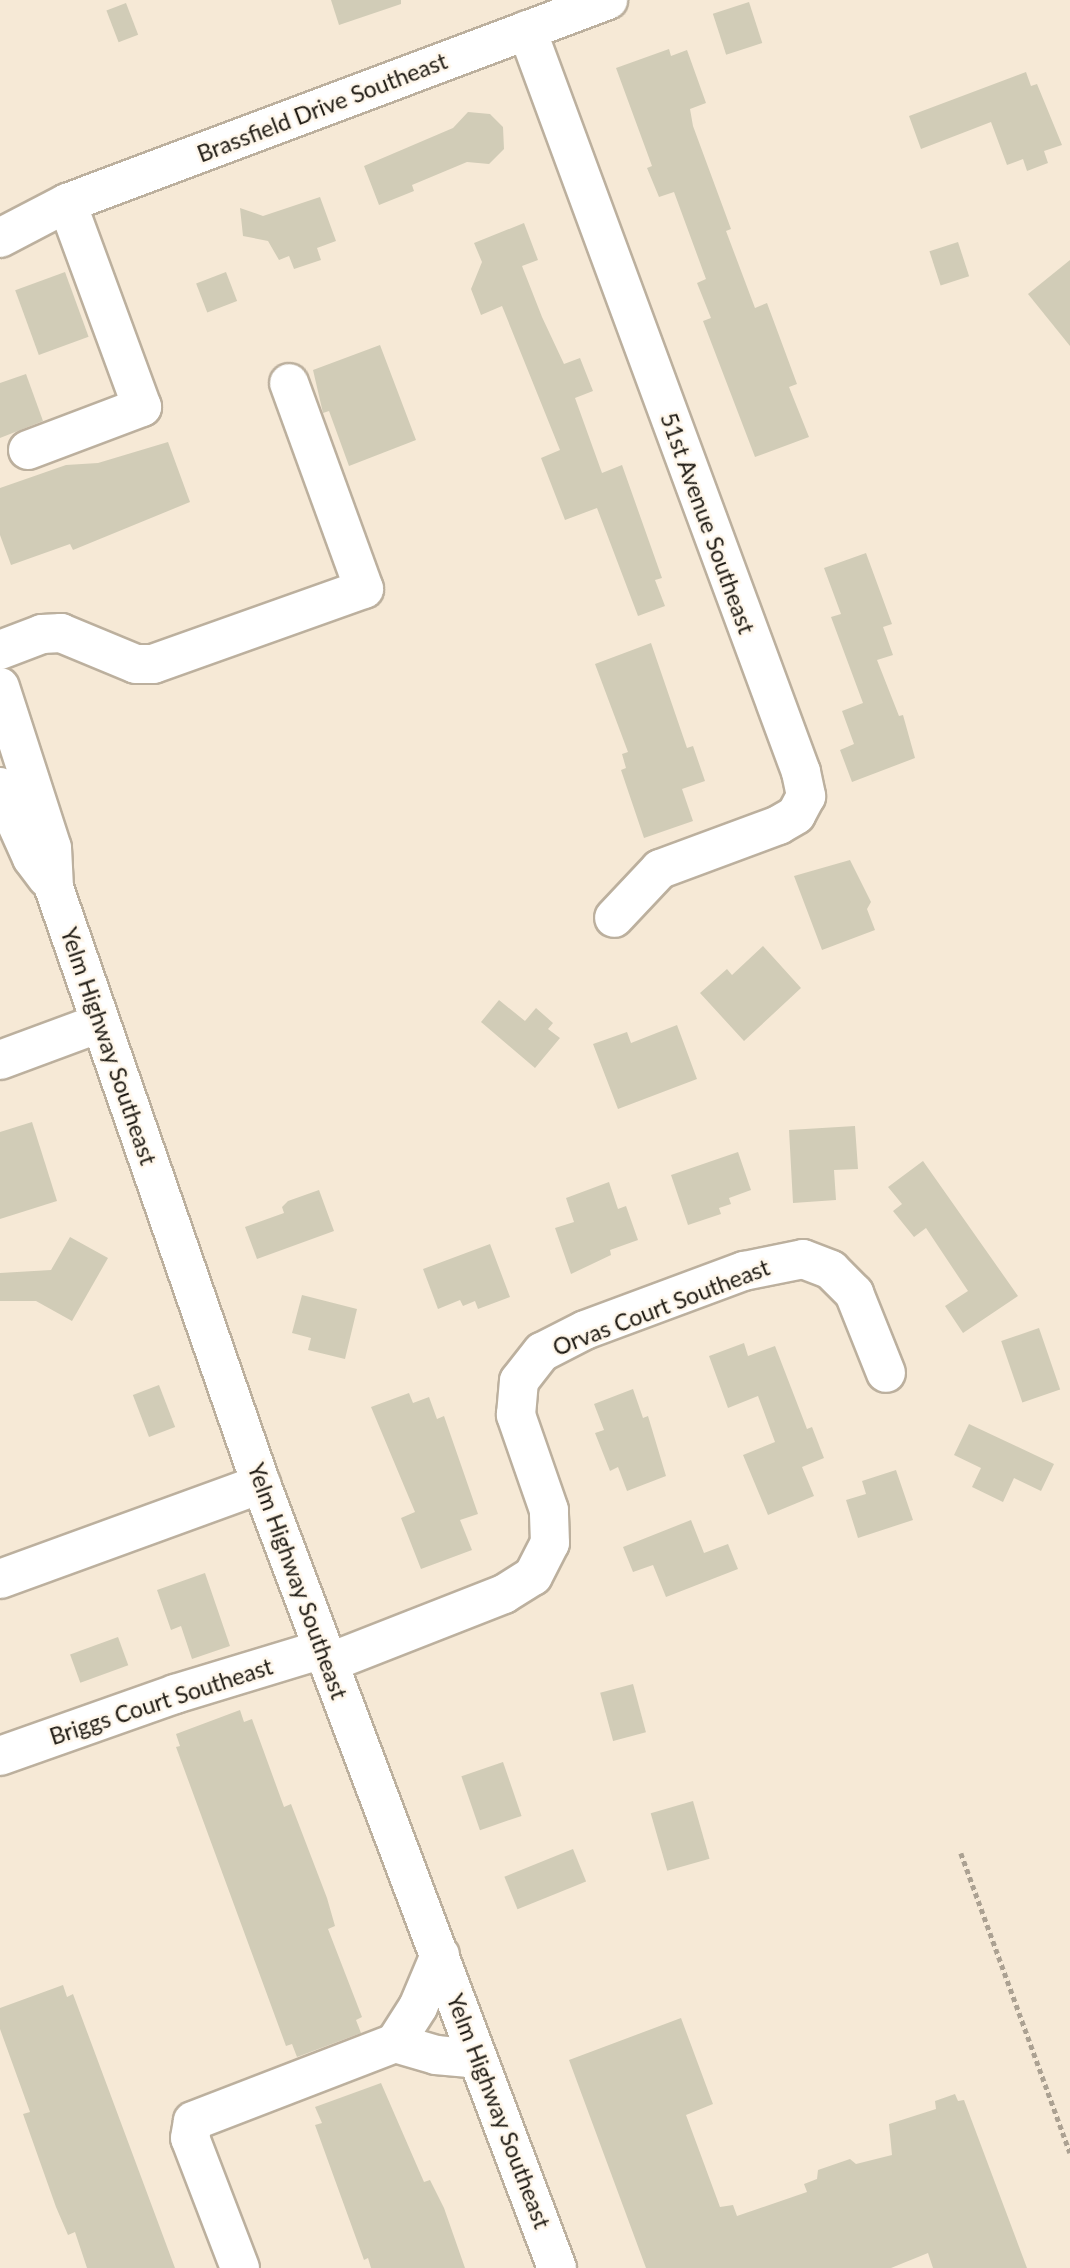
<!DOCTYPE html>
<style>
body{margin:0}
#map{position:relative;width:1070px;height:2268px;overflow:hidden;background:#f6e9d6;font-family:Lato,sans-serif}
div>[style]{position:absolute}
[style*='--x']{left:calc(var(--x)*1px);top:calc(var(--y)*1px);width:calc(var(--w)*1px);rotate:calc(var(--a)*1deg)}
.building>*{inset:0;background:#d1ccb7;transform-origin:0 0}
.path>*{height:4.5px;margin-top:-2.25px;transform-origin:0;background:repeating-linear-gradient(90deg,#aba192 0 5px,transparent 0 8.5px)}
.roads{filter:drop-shadow(2px 0 #bcb09e) drop-shadow(-2px 0 #bcb09e) drop-shadow(0 2px #bcb09e) drop-shadow(0 -2px #bcb09e)}
.minor>*{height:38px;margin:-19px;padding:0 19px;transform-origin:19px;border-radius:19px;background:#fff}
.major>*{height:38px;margin:-19px;padding:0 19px;transform-origin:19px;border-radius:19px;background:#fff}
span{translate:-50% -50%;white-space:nowrap;text-align:center;line-height:1.15;-webkit-text-stroke:5px #fff7eb;paint-order:stroke}
.street-label{font-size:23px;color:#1f1b14}
</style>
<div id="map">
<div class="building">
<div style="clip-path:polygon(331px 0,401px 0,401px 4px,339px 25px)"></div>
<div style="left:749px;top:2px;width:43px;height:38px;rotate:72deg"></div>
<div style="left:126px;top:3px;width:34px;height:21px;rotate:69deg"></div>
<div style="clip-path:polygon(669px 49px,671px 56px,687px 50px,706px 103px,690px 109px,693px 126px,731px 229px,726px 231px,755px 308px,767px 303px,797px 384px,789px 387px,809px 437px,755px 457px,703px 321px,711px 318px,697px 283px,706px 279px,674px 192px,659px 197px,647px 168px,652px 166px,616px 68px)"></div>
<div style="clip-path:polygon(1026px 72px,1031px 86px,1037px 84px,1062px 145px,1044px 151px,1048px 163px,1027px 171px,1023px 159px,1007px 165px,991px 122px,921px 149px,909px 116px)"></div>
<div style="clip-path:polygon(468px 112px,490px 114px,503px 127px,504px 149px,489px 164px,467px 162px,412px 185px,414px 191px,379px 205px,364px 166px,453px 128px)"></div>
<div style="clip-path:polygon(320px 197px,336px 241px,317px 248px,321px 260px,294px 269px,289px 256px,279px 260px,268px 241px,243px 236px,240px 208px,263px 216px)"></div>
<div style="clip-path:polygon(524px 223px,538px 260px,522px 266px,542px 317px,564px 364px,580px 358px,593px 391px,575px 398px,602px 473px,622px 465px,662px 578px,655px 580px,665px 606px,638px 616px,597px 508px,565px 520px,541px 458px,560px 450px,502px 306px,481px 315px,471px 289px,482px 262px,474px 243px)"></div>
<div style="left:958px;top:242px;width:36px;height:30px;rotate:72deg"></div>
<div style="clip-path:polygon(1070px 260px,1070px 346px,1028px 294px)"></div>
<div style="left:65px;top:272px;width:69px;height:53px;rotate:70deg"></div>
<div style="left:226px;top:272px;width:31px;height:32px;rotate:69deg"></div>
<div style="clip-path:polygon(380px 345px,416px 440px,349px 466px,329px 411px,323px 413px,313px 370px)"></div>
<div style="clip-path:polygon(26px 374px,43px 421px,0 438px,0 383px)"></div>
<div style="clip-path:polygon(168px 442px,190px 502px,73px 550px,70px 544px,11px 565px,0 535px,0 488px,66px 465px,98px 463px)"></div>
<div style="clip-path:polygon(866px 553px,892px 624px,883px 627px,893px 655px,877px 660px,899px 716px,903px 715px,915px 758px,852px 782px,840px 750px,854px 744px,842px 711px,863px 703px,831px 617px,841px 614px,824px 568px)"></div>
<div style="clip-path:polygon(651px 643px,687px 748px,693px 746px,705px 781px,682px 789px,693px 821px,644px 838px,621px 770px,626px 768px,622px 754px,628px 752px,595px 664px)"></div>
<div style="clip-path:polygon(850px 860px,871px 902px,867px 909px,875px 930px,822px 950px,794px 876px)"></div>
<div style="clip-path:polygon(763px 946px,801px 988px,744px 1041px,700px 993px,727px 969px,732px 975px)"></div>
<div style="clip-path:polygon(499px 1000px,525px 1021px,536px 1008px,553px 1023px,548px 1029px,560px 1038px,535px 1068px,481px 1022px)"></div>
<div style="clip-path:polygon(677px 1025px,697px 1079px,618px 1109px,593px 1044px,627px 1032px,631px 1043px)"></div>
<div style="clip-path:polygon(32px 1122px,57px 1201px,0 1219px,0 1132px)"></div>
<div style="clip-path:polygon(855px 1126px,858px 1169px,834px 1170px,836px 1200px,793px 1203px,789px 1130px)"></div>
<div style="clip-path:polygon(738px 1152px,751px 1190px,729px 1198px,731px 1204px,719px 1208px,721px 1214px,688px 1225px,671px 1175px)"></div>
<div style="clip-path:polygon(923px 1161px,1018px 1296px,963px 1333px,945px 1306px,968px 1291px,926px 1228px,914px 1237px,893px 1211px,902px 1204px,888px 1187px)"></div>
<div style="clip-path:polygon(609px 1182px,618px 1209px,626px 1206px,638px 1240px,610px 1250px,611px 1255px,571px 1274px,555px 1228px,574px 1222px,566px 1198px)"></div>
<div style="clip-path:polygon(319px 1190px,334px 1231px,257px 1259px,245px 1227px,284px 1213px,282px 1207px,288px 1201px)"></div>
<div style="clip-path:polygon(70px 1237px,108px 1258px,72px 1321px,36px 1301px,0 1301px,0 1273px,51px 1270px)"></div>
<div style="clip-path:polygon(490px 1244px,510px 1297px,478px 1309px,475px 1301px,463px 1306px,460px 1300px,438px 1309px,423px 1269px)"></div>
<div style="clip-path:polygon(302px 1295px,357px 1309px,345px 1359px,308px 1350px,311px 1338px,292px 1333px)"></div>
<div style="left:1039px;top:1328px;width:65px;height:40px;rotate:71deg"></div>
<div style="clip-path:polygon(744px 1343px,748px 1356px,775px 1346px,807px 1429px,812px 1427px,824px 1458px,802px 1467px,814px 1496px,768px 1515px,743px 1455px,775px 1442px,758px 1396px,728px 1408px,709px 1356px)"></div>
<div style="left:159px;top:1385px;width:45px;height:28px;rotate:69deg"></div>
<div style="clip-path:polygon(633px 1389px,643px 1418px,648px 1416px,666px 1476px,627px 1491px,618px 1467px,610px 1471px,595px 1433px,604px 1430px,594px 1404px)"></div>
<div style="clip-path:polygon(409px 1393px,413px 1403px,429px 1397px,437px 1419px,444px 1416px,478px 1514px,460px 1520px,472px 1550px,421px 1569px,401px 1518px,415px 1512px,371px 1407px)"></div>
<div style="clip-path:polygon(969px 1424px,1054px 1464px,1041px 1491px,1014px 1478px,1003px 1502px,972px 1487px,981px 1468px,954px 1455px)"></div>
<div style="clip-path:polygon(896px 1470px,913px 1520px,858px 1538px,846px 1500px,866px 1494px,862px 1481px)"></div>
<div style="clip-path:polygon(691px 1520px,704px 1553px,728px 1544px,738px 1569px,666px 1597px,653px 1565px,633px 1572px,623px 1547px)"></div>
<div style="clip-path:polygon(205px 1573px,230px 1646px,192px 1659px,181px 1626px,171px 1630px,157px 1590px)"></div>
<div style="left:118px;top:1637px;width:30px;height:51px;rotate:70deg"></div>
<div style="left:633px;top:1684px;width:50px;height:34px;rotate:75deg"></div>
<div style="clip-path:polygon(240px 1710px,244px 1722px,252px 1719px,284px 1807px,291px 1804px,327px 1898px,335px 1926px,328px 1929px,362px 2017px,356px 2020px,361px 2033px,297px 2057px,292px 2044px,286px 2046px,176px 1747px,180px 1746px,176px 1734px)"></div>
<div style="left:503px;top:1762px;width:57px;height:44px;rotate:71deg"></div>
<div style="left:693px;top:1801px;width:60px;height:44px;rotate:74deg"></div>
<div style="left:573px;top:1849px;width:35px;height:74px;rotate:68deg"></div>
<div style="clip-path:polygon(63px 1985px,67px 1997px,73px 1994px,175px 2268px,87px 2268px,75px 2232px,68px 2235px,56px 2207px,23px 2114px,30px 2112px,0 2029px,0 2008px)"></div>
<div style="clip-path:polygon(681px 2018px,713px 2104px,686px 2115px,720px 2207px,733px 2205px,737px 2216px,807px 2192px,804px 2184px,817px 2179px,818px 2170px,850px 2159px,856px 2164px,892px 2155px,889px 2124px,936px 2109px,935px 2101px,955px 2094px,958px 2101px,964px 2100px,1027px 2268px,933px 2268px,928px 2253px,891px 2268px,646px 2268px,569px 2060px)"></div>
<div style="clip-path:polygon(381px 2083px,424px 2182px,430px 2180px,444px 2208px,465px 2268px,371px 2268px,368px 2258px,364px 2260px,315px 2125px,322px 2123px,315px 2107px)"></div>
</div>
<div class="path">
<div style="--x:961;--y:1853;--w:319;--a:70"></div>
</div>
<div class="roads">
<div class="minor">
<div style="--x:527;--y:30;--w:791;--a:69.73"></div>
<div style="--x:801;--y:772;--w:25;--a:78"></div>
<div style="--x:806;--y:796;--w:21;--a:118"></div>
<div style="--x:796;--y:815;--w:20;--a:150"></div>
<div style="--x:779;--y:825;--w:127;--a:159.7"></div>
<div style="--x:660;--y:869;--w:67;--a:133.2"></div>
<div style="--x:0;--y:238;--w:76;--a:-27.6"></div>
<div style="--x:67;--y:203;--w:578;--a:-20.57"></div>
<div style="--x:28;--y:450;--w:122;--a:-20.7"></div>
<div style="--x:142;--y:407;--w:217;--a:-110.2"></div>
<div style="--x:0;--y:650;--w:45;--a:-20.9"></div>
<div style="--x:42;--y:634;--w:19;--a:-3"></div>
<div style="--x:61;--y:633;--w:81;--a:22.5"></div>
<div style="--x:136;--y:664;--w:17;--a:0"></div>
<div style="--x:153;--y:664;--w:224;--a:-19.6"></div>
<div style="--x:364;--y:589;--w:219;--a:-110"></div>
<div style="--x:0;--y:1060;--w:107;--a:-20.3"></div>
<div style="--x:0;--y:1579;--w:278;--a:-20"></div>
<div style="--x:328;--y:1663;--w:189;--a:-21.4"></div>
<div style="--x:504;--y:1594;--w:34;--a:-32"></div>
<div style="--x:533;--y:1576;--w:37;--a:-63"></div>
<div style="--x:550;--y:1543;--w:33;--a:-92"></div>
<div style="--x:549;--y:1510;--w:101;--a:-109.2"></div>
<div style="--x:516;--y:1415;--w:34;--a:-85"></div>
<div style="--x:519;--y:1381;--w:37;--a:-52"></div>
<div style="--x:542;--y:1352;--w:48;--a:-27.1"></div>
<div style="--x:585;--y:1330;--w:170;--a:-20.4"></div>
<div style="--x:744;--y:1271;--w:60;--a:-11.5"></div>
<div style="--x:803;--y:1259;--w:30;--a:21"></div>
<div style="--x:831;--y:1270;--w:33;--a:45"></div>
<div style="--x:854;--y:1293;--w:86;--a:68.2"></div>
<div style="--x:0;--y:1756;--w:186;--a:-19.5"></div>
<div style="--x:175;--y:1694;--w:155;--a:-16.9"></div>
<div style="--x:440;--y:1955;--w:56;--a:112.9"></div>
<div style="--x:418;--y:2007;--w:43;--a:122.6"></div>
<div style="--x:395;--y:2043;--w:43;--a:16.3"></div>
<div style="--x:436;--y:2055;--w:42;--a:5.4"></div>
<div style="--x:240;--y:2268;--w:139;--a:-111"></div>
<div style="--x:190;--y:2138;--w:17;--a:-80"></div>
<div style="--x:193;--y:2121;--w:217;--a:-21.1"></div>
</div>
<div class="major">
<div style="--x:0;--y:687;--w:169;--a:72.1"></div>
<div style="--x:52;--y:848;--w:40;--a:87.1"></div>
<div style="--x:54;--y:888;--w:631;--a:70.85"></div>
<div style="--x:261;--y:1484;--w:838;--a:69.32"></div>
<div style="--x:0;--y:787;--w:78;--a:65.7"></div>
<div style="--x:32;--y:858;--w:25;--a:53"></div>
</div>
</div>
<div class="street-label">
<span style="left:322px;top:107px;rotate:-21deg">Brassfield Drive Southeast</span>
<span style="left:708px;top:523px;rotate:70deg">51st Avenue Southeast</span>
<span style="left:109px;top:1046px;rotate:71deg">Yelm Highway Southeast</span>
<span style="left:661px;top:1307px;rotate:-21deg">Orvas Court Southeast</span>
<span style="left:298px;top:1581px;rotate:70deg">Yelm Highway Southeast</span>
<span style="left:161px;top:1701px;rotate:-18deg">Briggs Court Southeast</span>
<span style="left:499px;top:2111px;rotate:69deg">Yelm Highway Southeast</span>
</div>
</div>
